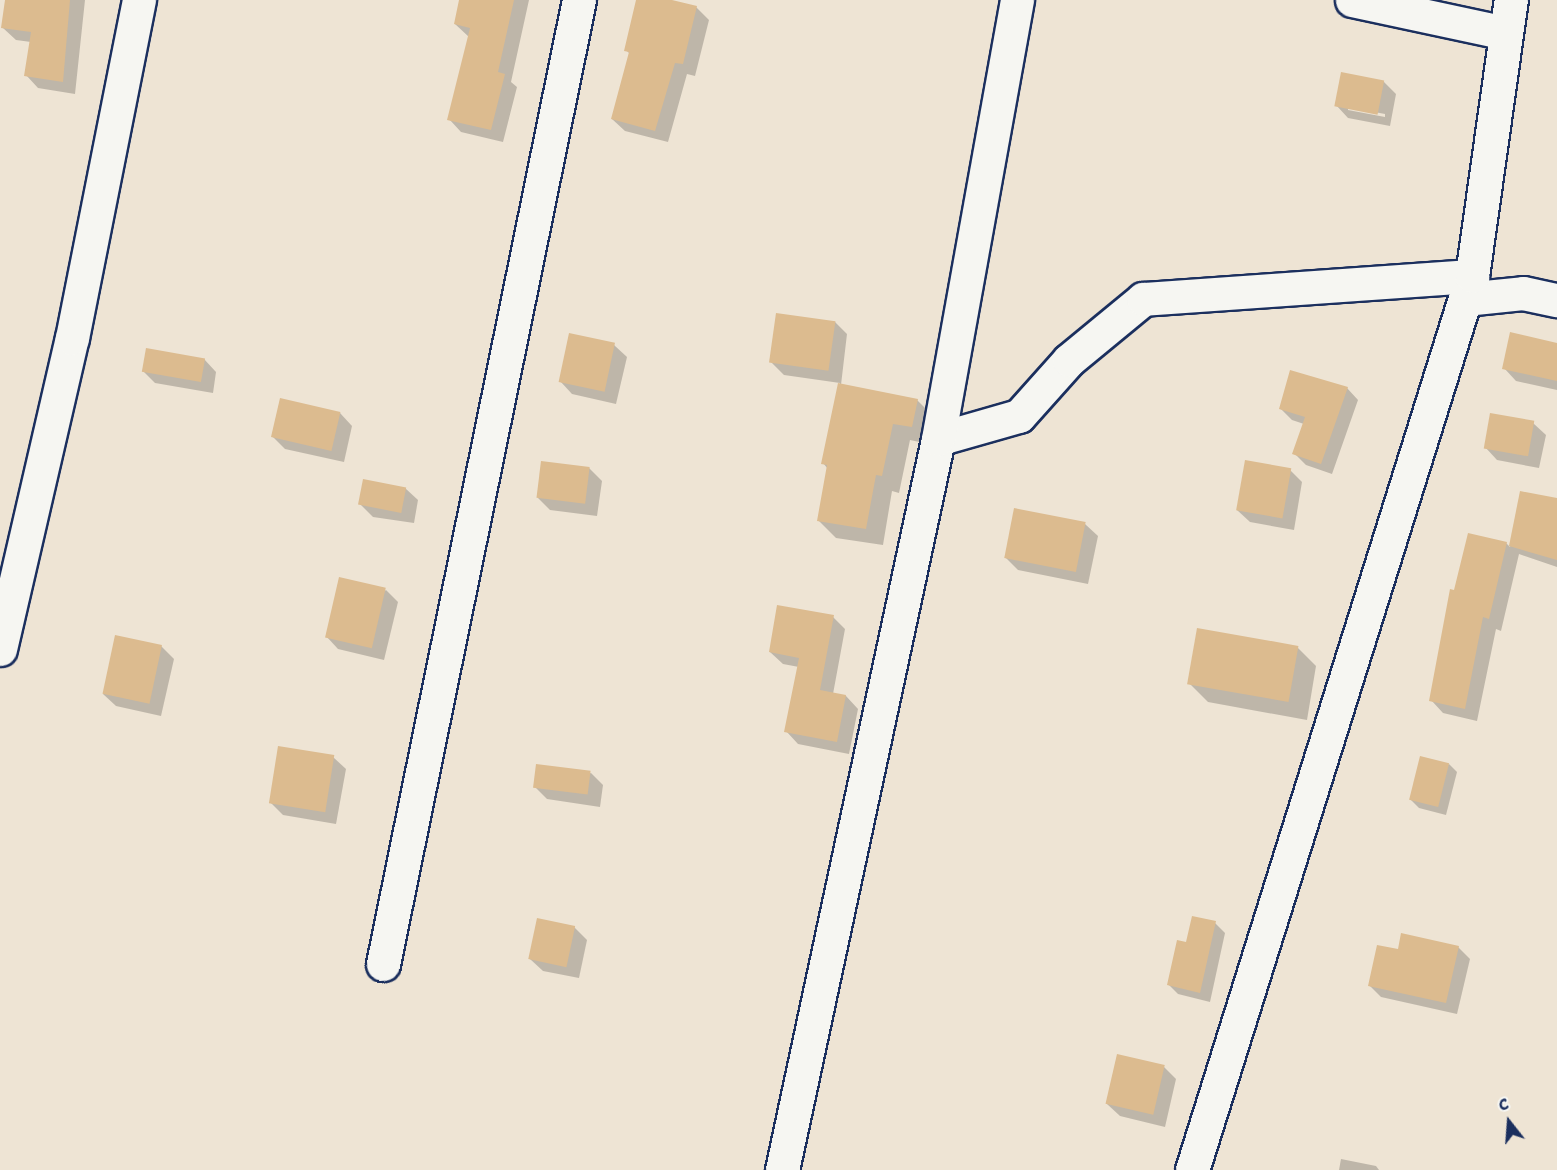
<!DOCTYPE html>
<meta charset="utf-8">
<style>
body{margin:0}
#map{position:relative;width:1557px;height:1170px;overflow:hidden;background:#eee4d4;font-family:"Shantell Sans",sans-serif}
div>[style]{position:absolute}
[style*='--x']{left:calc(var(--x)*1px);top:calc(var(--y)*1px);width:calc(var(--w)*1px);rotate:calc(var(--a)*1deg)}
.shadow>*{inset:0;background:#0003}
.building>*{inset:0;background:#dcbb8f;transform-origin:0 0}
.roads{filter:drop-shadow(2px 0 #1b2f5e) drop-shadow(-2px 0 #1b2f5e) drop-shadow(0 2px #1b2f5e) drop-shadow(0 -2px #1b2f5e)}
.minor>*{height:33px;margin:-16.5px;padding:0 16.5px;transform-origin:16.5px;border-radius:16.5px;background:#f6f6f2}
span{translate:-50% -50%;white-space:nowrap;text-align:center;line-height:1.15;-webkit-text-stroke:4.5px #f6f6f2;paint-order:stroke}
.north{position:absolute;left:1479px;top:1092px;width:60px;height:60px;-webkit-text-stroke:4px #f6f6f2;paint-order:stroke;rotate:343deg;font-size:16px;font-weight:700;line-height:24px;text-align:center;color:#1b2f5e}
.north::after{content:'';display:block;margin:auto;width:21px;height:27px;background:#1b2f5e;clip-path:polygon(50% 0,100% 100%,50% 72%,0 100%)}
</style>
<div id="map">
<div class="shadow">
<div style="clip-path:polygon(7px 0,85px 0,75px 94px,38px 88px,26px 75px,31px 42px,16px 40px,3px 28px)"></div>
<div style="clip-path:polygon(461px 0,529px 0,511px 82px,517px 87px,503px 142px,461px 132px,449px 119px,469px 37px,455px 24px)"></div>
<div style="clip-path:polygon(638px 0,665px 0,696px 7px,709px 20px,695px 76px,687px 74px,668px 142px,625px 131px,612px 119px,630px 54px,626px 50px)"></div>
<div style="clip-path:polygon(evenodd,1342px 74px,1384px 82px,1396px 94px,1390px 126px,1348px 118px,1336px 105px,1342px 74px,1348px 107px,1385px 114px,1385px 117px,1348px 110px,1348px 107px)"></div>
<div style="clip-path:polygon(835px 322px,847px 334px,841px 385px,917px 400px,934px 417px,929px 444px,910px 440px,899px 493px,892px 491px,883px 545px,836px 538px,819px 521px,828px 469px,823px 463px,840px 383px,784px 375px,771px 362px)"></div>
<div style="clip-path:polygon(1557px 344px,1557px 390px,1516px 381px,1504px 368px)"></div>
<div style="clip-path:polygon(614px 345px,627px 357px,616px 404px,572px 394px,560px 381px)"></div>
<div style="clip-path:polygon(204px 359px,216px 372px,213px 393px,155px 383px,143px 371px)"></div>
<div style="clip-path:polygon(1347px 388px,1358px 400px,1332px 474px,1306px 465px,1294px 453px,1304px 424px,1292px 420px,1281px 409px)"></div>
<div style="clip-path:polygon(340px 413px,352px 426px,344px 462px,285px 449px,273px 437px)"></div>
<div style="clip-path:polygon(1533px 423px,1546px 435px,1539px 468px,1497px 460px,1485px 447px)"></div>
<div style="clip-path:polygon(589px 468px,602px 481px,597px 516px,550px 510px,538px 498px)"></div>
<div style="clip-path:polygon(1290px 470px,1302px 482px,1294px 530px,1250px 522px,1237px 510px)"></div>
<div style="clip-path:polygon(405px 488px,418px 500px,414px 523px,373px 517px,360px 504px)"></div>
<div style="clip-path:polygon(1521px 493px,1557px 500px,1557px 567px,1519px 554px,1501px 631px,1496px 629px,1477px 721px,1443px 713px,1431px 700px,1455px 592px,1506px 543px,1510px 547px)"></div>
<div style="clip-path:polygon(1085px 524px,1098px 536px,1088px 584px,1018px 570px,1006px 558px)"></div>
<div style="clip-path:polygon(386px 590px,398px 602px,384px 660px,338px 649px,326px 636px)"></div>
<div style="clip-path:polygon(833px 617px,845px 629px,833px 694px,846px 696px,858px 709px,849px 754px,798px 744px,786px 731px,799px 667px,783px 664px,770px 652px)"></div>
<div style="clip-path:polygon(161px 646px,174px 659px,161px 716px,116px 706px,103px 694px)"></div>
<div style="clip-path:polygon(1297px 647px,1316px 666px,1307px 720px,1208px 702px,1189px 683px)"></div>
<div style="clip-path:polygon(333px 757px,346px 769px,336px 824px,283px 815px,270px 802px)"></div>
<div style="clip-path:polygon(1449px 764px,1457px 772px,1446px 815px,1419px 808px,1410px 799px)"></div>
<div style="clip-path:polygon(591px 773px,603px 785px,600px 807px,547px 799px,535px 787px)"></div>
<div style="clip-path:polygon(1215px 923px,1225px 933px,1210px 1002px,1178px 994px,1168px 984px,1187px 943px)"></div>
<div style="clip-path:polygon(574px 927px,587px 940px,579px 978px,543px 971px,530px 959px)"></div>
<div style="clip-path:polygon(1458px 947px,1470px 959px,1457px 1014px,1381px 997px,1369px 985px,1399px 951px)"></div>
<div style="clip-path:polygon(1164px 1067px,1176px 1079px,1165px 1127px,1120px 1116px,1107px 1104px)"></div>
<div style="clip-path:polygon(1341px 1159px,1376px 1166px,1379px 1170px,1339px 1170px)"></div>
</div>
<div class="building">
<div style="clip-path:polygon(5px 0,70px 0,63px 82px,24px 76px,31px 32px,1px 28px)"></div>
<div style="clip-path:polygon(459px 0,514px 0,498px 72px,505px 74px,491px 130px,447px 120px,470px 28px,454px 24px)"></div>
<div style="clip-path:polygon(636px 0,672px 0,697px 6px,683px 64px,675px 63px,655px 131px,611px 119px,629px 52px,624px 51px)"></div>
<div style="left:1341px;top:72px;width:44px;height:35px;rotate:11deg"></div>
<div style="left:776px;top:313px;width:60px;height:50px;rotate:8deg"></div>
<div style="clip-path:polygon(1510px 332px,1557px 343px,1557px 381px,1502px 369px)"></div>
<div style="left:569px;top:333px;width:47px;height:50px;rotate:12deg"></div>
<div style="left:146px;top:348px;width:60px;height:24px;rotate:10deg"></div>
<div style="clip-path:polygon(1290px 370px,1348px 387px,1321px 464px,1292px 454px,1305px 417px,1279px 409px)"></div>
<div style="clip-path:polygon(838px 383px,918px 399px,912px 427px,893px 424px,882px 476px,876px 475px,866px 529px,817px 521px,827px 465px,821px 464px)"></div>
<div style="left:280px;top:398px;width:62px;height:40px;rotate:13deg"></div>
<div style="left:1490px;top:413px;width:45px;height:36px;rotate:10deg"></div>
<div style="left:1245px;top:460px;width:47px;height:51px;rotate:10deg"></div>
<div style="left:541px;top:461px;width:49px;height:37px;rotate:7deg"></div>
<div style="left:363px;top:479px;width:44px;height:26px;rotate:11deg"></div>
<div style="clip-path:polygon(1520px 491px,1557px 498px,1557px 560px,1509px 546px)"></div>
<div style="left:1014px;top:508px;width:73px;height:51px;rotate:11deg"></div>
<div style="clip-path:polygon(1468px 533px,1507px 542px,1489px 619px,1483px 617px,1465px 709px,1429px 701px,1450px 589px,1454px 590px)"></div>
<div style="left:339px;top:577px;width:48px;height:62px;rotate:13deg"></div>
<div style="clip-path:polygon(777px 605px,834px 615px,820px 690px,846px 695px,837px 742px,784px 732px,799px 658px,769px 652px)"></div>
<div style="left:1197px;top:628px;width:103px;height:57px;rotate:10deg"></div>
<div style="left:115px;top:635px;width:48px;height:60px;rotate:12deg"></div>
<div style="left:278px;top:746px;width:57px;height:58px;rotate:9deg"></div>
<div style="left:1420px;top:756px;width:30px;height:45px;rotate:14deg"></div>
<div style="left:536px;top:764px;width:55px;height:24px;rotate:7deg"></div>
<div style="clip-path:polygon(1192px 916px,1216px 921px,1200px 993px,1167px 985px,1177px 940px,1186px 942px)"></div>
<div style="left:537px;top:918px;width:39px;height:42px;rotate:12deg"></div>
<div style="clip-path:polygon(1401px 933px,1459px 946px,1446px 1003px,1368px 986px,1377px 945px,1398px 949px)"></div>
<div style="left:1117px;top:1054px;width:49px;height:51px;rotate:13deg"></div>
</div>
<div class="roads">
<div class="minor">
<div style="--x:1352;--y:0;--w:157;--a:12.1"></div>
<div style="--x:1465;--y:299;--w:58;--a:-5.9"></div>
<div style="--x:1523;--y:293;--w:35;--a:12"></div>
<div style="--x:938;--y:439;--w:84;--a:-15.9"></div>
<div style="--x:1019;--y:416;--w:75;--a:-48.2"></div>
<div style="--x:1069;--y:360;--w:96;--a:-39.5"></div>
<div style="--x:1143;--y:299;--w:330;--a:-4"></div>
<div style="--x:0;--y:649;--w:319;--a:-77"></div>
<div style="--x:72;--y:338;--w:345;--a:-78.8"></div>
<div style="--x:383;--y:964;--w:984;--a:-78.51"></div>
<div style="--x:782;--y:1170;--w:747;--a:-77.95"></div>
<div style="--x:938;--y:439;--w:446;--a:-79.8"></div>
<div style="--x:1192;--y:1170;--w:937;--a:-72.61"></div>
<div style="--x:1472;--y:276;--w:279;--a:-82"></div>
</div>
</div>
<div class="north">С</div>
</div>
